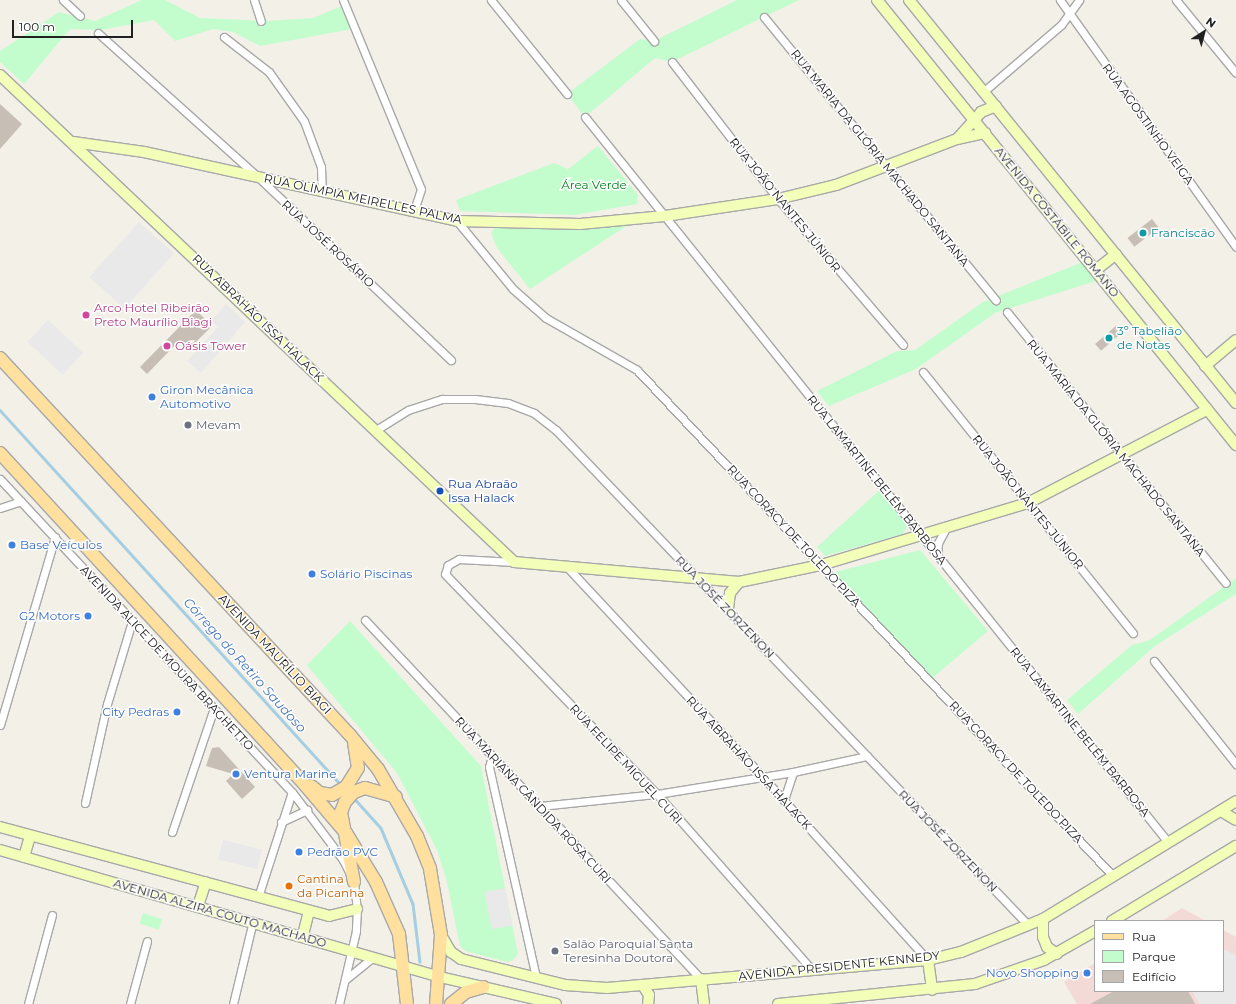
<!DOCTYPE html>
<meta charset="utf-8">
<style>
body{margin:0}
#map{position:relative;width:1236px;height:1004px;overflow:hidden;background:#f2f0e7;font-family:Montserrat,sans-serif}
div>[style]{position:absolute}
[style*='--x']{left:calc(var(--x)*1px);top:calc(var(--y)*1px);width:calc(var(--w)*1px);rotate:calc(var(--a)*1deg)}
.commercial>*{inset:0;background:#f3dad6}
.park>*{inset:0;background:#c3fdce;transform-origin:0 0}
.parking>*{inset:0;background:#e9e9e9;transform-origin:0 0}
.stream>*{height:2.5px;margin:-1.25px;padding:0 1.25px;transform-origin:1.25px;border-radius:1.25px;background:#a5cee2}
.building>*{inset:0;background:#c7bfb6;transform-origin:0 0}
.roads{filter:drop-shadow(1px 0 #a8a8a8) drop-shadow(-1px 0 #a8a8a8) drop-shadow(0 1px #a8a8a8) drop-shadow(0 -1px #a8a8a8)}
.street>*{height:7px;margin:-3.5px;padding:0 3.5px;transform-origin:3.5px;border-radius:3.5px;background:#fff}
.secondary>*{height:10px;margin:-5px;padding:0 5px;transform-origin:5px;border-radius:5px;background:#f3feb9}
.primary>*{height:12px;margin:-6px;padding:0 6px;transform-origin:6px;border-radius:6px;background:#ffe09f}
.dots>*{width:11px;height:11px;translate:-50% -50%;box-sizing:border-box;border:2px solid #fff;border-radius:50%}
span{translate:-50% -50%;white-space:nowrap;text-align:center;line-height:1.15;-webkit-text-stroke:3px #fff;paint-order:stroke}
.street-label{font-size:12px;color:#212121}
.park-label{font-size:12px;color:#05851c}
.culture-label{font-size:12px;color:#0d838f}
.left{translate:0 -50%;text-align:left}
.hotel-label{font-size:12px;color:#b23c85}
.shop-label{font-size:12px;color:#366cbe}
.right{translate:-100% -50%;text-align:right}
.worship-label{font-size:12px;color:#5b616d}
.transit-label{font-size:12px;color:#164399}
.food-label{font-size:12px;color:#c56008}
.water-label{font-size:13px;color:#4573b9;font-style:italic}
.legend{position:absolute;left:1094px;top:920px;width:130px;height:72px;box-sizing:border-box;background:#fff;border:1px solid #a6a6a6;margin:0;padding:5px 7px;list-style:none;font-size:12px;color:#212121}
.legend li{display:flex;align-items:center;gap:8px;height:20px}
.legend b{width:20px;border:1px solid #a6a6a6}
.north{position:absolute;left:1184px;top:12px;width:40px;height:40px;-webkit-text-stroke:3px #fff;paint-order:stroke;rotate:36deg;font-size:11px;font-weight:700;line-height:16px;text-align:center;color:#212121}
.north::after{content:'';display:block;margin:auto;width:14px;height:18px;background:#212121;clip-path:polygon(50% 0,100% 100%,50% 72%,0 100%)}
.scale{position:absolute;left:12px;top:20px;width:121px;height:18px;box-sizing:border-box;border:2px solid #212121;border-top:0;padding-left:5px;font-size:12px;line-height:14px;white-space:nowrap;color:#212121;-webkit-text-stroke:3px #fff;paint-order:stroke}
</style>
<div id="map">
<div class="commercial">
<div style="clip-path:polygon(1182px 908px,1206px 921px,1162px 921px)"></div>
<div style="clip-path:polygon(1223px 930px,1236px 937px,1236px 1004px,1077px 1004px,1064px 982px,1095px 963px,1095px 991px,1223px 991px)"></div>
</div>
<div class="park">
<div style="clip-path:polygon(142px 0,165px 0,200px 18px,266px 21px,313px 18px,349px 3px,358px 28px,260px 46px,233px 32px,213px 29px,175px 41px,154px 20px,101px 30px,70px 29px,24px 84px,0 62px,0 51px,59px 12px,95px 21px)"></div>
<div style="clip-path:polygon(737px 0,799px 0,672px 62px,655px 58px,585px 117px,567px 94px,640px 39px,654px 41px)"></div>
<div style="clip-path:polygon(598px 146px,638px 195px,637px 204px,575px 215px,460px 211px,456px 200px,554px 163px,568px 169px)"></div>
<div style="clip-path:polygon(499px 222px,631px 223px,530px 289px,497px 248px,491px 233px)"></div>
<div style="clip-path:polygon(1085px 261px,1099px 280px,995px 313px,916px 369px,829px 406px,817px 391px,897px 351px,915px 350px,983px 302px)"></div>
<div style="clip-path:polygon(883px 487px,910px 520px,903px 534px,825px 556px,817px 547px)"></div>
<div style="clip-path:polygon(920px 550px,988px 631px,930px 680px,828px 574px)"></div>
<div style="clip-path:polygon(1236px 578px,1236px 594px,1155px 646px,1078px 714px,1067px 700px,1132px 645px,1150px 640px)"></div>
<div style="clip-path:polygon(350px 621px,481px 766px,518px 954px,513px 960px,507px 962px,465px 951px,460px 946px,447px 882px,437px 850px,397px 773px,307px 665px)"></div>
<div style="left:143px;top:913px;width:20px;height:11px;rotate:18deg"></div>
</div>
<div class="parking">
<div style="left:139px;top:222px;width:47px;height:74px;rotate:42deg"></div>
<div style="clip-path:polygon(226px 304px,245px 322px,201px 373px,187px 361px,218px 327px,211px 321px)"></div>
<div style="left:48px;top:320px;width:48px;height:30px;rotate:43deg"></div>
<div style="left:223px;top:840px;width:40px;height:20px;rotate:14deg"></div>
<div style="left:505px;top:888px;width:38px;height:21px;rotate:79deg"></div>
<div style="clip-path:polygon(1223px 949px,1236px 955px,1236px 1004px,1199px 1004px,1192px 991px,1223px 991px)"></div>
</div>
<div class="stream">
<div style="--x:0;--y:410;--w:508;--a:47.71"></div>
<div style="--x:354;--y:798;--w:40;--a:48"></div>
<div style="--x:381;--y:828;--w:82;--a:67.2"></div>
<div style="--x:413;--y:904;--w:58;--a:83.1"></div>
</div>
<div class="building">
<div style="clip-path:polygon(0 104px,22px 124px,0 149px)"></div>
<div style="left:1152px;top:219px;width:11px;height:31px;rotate:52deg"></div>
<div style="clip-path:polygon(196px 310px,212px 326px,188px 350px,179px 341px,147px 374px,140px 367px)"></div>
<div style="left:1117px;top:325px;width:9px;height:29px;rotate:49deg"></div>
<div style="clip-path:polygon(219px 747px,255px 787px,242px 799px,226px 781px,233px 774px,206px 766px,212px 748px)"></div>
<div style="clip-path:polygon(1114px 991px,1188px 991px,1195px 1004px,1090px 1004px)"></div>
</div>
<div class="roads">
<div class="street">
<div style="--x:63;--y:0;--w:23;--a:43"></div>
<div style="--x:254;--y:0;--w:22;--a:72"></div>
<div style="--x:343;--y:0;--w:204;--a:67.6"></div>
<div style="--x:421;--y:189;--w:22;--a:108"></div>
<div style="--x:491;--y:0;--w:121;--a:51"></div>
<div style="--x:621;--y:0;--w:53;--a:51.2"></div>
<div style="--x:1060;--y:0;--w:303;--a:54.5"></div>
<div style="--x:1176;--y:0;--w:94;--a:50.6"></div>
<div style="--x:764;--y:17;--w:366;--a:50.7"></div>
<div style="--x:98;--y:33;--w:215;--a:42"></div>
<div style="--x:258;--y:177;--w:266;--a:43.5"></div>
<div style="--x:224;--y:37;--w:57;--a:37.9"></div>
<div style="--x:269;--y:72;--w:60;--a:54.5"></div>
<div style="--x:304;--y:121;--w:49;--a:69.7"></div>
<div style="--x:321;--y:167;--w:23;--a:88"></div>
<div style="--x:672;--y:62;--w:173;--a:52.3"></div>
<div style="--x:778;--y:199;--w:192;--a:49.4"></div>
<div style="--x:983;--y:92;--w:103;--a:-40.7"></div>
<div style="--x:1061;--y:25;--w:31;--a:-54"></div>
<div style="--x:585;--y:117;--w:930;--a:51.2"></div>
<div style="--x:457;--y:221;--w:88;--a:50.5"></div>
<div style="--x:513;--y:289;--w:44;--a:41.3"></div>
<div style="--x:546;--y:318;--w:105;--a:29.7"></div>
<div style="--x:637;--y:370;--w:695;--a:46.75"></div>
<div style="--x:1007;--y:312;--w:348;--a:51.1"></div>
<div style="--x:923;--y:372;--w:335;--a:51.2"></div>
<div style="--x:376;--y:430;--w:38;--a:-32"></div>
<div style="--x:408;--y:410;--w:36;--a:-18"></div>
<div style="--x:442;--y:399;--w:33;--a:0"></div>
<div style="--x:475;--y:399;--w:33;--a:7"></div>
<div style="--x:508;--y:403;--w:28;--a:21"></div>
<div style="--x:534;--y:413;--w:28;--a:38"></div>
<div style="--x:556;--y:430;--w:684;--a:46.36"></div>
<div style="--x:0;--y:479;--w:428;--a:47"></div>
<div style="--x:292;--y:792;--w:85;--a:53.1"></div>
<div style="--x:343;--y:860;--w:25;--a:63"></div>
<div style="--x:354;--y:882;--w:27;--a:84"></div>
<div style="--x:357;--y:909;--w:22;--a:93"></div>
<div style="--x:356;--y:931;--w:75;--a:103.1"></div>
<div style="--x:0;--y:508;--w:22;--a:-18"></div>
<div style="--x:937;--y:555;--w:12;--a:-85"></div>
<div style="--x:938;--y:543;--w:17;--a:-62"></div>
<div style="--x:514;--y:562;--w:55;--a:-176.9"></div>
<div style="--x:459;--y:559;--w:13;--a:151"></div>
<div style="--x:448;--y:565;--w:9;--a:108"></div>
<div style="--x:445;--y:574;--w:306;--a:46.1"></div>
<div style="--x:657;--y:794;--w:235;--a:48.6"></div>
<div style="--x:568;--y:568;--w:286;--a:47"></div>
<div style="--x:763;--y:777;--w:246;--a:48"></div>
<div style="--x:365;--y:620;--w:492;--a:46.9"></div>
<div style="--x:1154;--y:661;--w:132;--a:51.5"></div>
<div style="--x:0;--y:725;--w:196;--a:-73.7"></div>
<div style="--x:492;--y:756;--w:11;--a:105"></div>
<div style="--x:489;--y:767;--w:216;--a:77.4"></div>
<div style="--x:784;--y:800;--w:29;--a:-72"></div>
<div style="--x:85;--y:803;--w:101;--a:-77.5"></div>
<div style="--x:107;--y:704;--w:87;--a:-73.2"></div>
<div style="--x:540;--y:806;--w:118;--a:-5.9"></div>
<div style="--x:657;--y:794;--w:138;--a:-9.2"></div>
<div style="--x:793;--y:772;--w:76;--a:-12.2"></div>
<div style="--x:281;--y:822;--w:29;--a:-25"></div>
<div style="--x:172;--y:832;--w:131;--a:-71.3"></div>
<div style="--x:258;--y:897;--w:110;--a:-72.1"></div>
<div style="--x:346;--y:979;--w:35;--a:-39"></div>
<div style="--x:28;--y:1004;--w:92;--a:-74.9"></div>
<div style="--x:130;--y:1004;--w:65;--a:-74.9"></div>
<div style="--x:233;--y:1004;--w:85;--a:-76.5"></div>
</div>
<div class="secondary">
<div style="--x:877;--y:0;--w:572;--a:51.11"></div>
<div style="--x:909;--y:0;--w:519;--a:50.94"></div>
<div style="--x:0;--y:75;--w:708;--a:43.45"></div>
<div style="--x:514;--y:562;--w:226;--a:5.1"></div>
<div style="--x:739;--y:582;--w:84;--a:-11.7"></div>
<div style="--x:821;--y:565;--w:216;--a:-16.7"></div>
<div style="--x:1028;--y:503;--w:202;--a:-27.5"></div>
<div style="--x:957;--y:139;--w:36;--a:-48"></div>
<div style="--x:981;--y:112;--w:16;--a:-22"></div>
<div style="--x:73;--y:142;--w:72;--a:8"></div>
<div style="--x:144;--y:152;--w:321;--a:12.4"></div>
<div style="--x:457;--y:221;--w:123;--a:1.4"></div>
<div style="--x:580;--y:224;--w:85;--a:-5.4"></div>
<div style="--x:665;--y:216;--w:114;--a:-8.6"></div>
<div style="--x:778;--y:199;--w:60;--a:-13.6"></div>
<div style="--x:836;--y:185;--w:129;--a:-20.8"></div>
<div style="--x:957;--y:139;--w:29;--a:-12"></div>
<div style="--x:1097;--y:269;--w:24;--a:-38"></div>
<div style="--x:1205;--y:366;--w:40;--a:-40"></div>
<div style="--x:728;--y:609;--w:16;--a:-83"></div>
<div style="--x:730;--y:593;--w:14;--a:-51"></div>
<div style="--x:1221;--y:811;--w:17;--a:31"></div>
<div style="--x:0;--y:827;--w:341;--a:15.1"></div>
<div style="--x:329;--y:916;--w:29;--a:-14"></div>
<div style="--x:0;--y:850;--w:458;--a:16.1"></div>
<div style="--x:440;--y:977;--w:119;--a:13.1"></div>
<div style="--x:24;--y:857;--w:22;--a:-74"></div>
<div style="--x:198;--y:906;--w:25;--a:-72"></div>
<div style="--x:1043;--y:919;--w:18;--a:90"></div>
<div style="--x:1043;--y:937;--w:11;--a:68"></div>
<div style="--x:1047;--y:947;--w:12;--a:35"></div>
<div style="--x:1112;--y:921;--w:145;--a:-31.2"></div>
<div style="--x:303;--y:935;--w:25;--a:-76"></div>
<div style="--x:441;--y:935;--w:20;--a:60"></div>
<div style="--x:451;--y:952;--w:12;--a:35"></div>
<div style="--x:461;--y:959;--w:107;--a:14"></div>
<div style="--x:565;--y:985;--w:42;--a:4.1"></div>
<div style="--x:607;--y:988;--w:322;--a:-5"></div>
<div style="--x:928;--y:960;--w:34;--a:-14"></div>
<div style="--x:961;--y:952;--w:88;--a:-21.9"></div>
<div style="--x:1043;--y:919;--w:226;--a:-31.4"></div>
<div style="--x:928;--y:960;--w:30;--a:82"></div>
<div style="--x:701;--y:979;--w:25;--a:83"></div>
<div style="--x:644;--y:987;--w:9;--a:58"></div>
<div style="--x:649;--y:995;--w:9;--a:96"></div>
<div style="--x:778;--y:1004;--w:198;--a:-5.8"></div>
<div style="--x:975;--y:984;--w:73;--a:-19.2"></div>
<div style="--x:1044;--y:960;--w:59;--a:-29.6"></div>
</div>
<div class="primary">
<div style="--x:0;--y:358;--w:514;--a:47.13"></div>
<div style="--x:350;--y:735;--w:44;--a:50.5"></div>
<div style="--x:378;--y:769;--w:78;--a:59.8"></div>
<div style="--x:417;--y:836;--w:35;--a:68"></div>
<div style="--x:430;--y:869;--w:67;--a:80.5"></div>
<div style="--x:441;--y:935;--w:69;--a:94.1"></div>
<div style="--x:0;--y:453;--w:443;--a:47.4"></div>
<div style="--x:300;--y:779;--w:71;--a:49.6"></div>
<div style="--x:346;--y:833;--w:57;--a:58.5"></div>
<div style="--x:376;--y:882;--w:57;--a:66.1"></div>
<div style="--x:399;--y:934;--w:70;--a:83.5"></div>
<div style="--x:311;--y:786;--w:11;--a:38"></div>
<div style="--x:320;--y:793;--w:12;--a:9"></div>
<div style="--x:332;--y:795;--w:16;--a:-30"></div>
<div style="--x:346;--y:787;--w:22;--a:-58"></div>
<div style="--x:358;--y:768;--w:24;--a:-99"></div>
<div style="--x:354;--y:882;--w:71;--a:-100.5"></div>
<div style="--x:341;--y:812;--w:11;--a:-68"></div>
<div style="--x:345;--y:802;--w:13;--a:-48"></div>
<div style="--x:354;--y:792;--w:12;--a:-20"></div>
<div style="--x:365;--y:788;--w:32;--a:16"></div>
<div style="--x:451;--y:1004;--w:19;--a:-39"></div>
<div style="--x:466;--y:992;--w:18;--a:-16"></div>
</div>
</div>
<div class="dots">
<div style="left:1143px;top:233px;background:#0f9aa8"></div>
<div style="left:86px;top:315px;background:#d1479c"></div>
<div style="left:1109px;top:338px;background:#0f9aa8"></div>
<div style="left:167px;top:346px;background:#d1479c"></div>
<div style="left:152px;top:397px;background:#3f7fe0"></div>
<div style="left:188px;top:425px;background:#6b7280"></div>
<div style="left:440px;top:491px;background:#1a4fb4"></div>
<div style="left:12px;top:545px;background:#3f7fe0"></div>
<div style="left:312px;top:574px;background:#3f7fe0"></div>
<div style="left:88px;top:616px;background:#3f7fe0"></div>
<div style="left:177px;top:712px;background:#3f7fe0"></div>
<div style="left:236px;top:774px;background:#3f7fe0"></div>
<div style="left:299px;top:852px;background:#3f7fe0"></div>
<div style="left:289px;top:886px;background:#e8710a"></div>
<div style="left:555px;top:951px;background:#6b7280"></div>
<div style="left:1087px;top:973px;background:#3f7fe0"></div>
</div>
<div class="street-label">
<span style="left:1148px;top:124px;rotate:54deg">RUA AGOSTINHO VEIGA</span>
<span style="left:880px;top:158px;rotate:51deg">RUA MARIA DA GLÓRIA MACHADO SANTANA</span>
<span style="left:363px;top:199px;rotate:12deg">RUA OLÍMPIA MEIRELLES PALMA</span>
<span style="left:785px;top:205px;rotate:51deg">RUA JOÃO NANTES JÚNIOR</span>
<span style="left:1057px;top:222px;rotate:51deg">AVENIDA COSTÁBILE ROMANO</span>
<span style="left:328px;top:244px;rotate:43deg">RUA JOSÉ ROSÁRIO</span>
<span style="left:258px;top:318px;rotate:44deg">RUA ABRAHÃO ISSA HALACK</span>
<span style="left:1116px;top:448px;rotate:51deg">RUA MARIA DA GLÓRIA MACHADO SANTANA</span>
<span style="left:877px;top:480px;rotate:51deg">RUA LAMARTINE BELÉM BARBOSA</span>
<span style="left:1028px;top:502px;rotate:51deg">RUA JOÃO NANTES JÚNIOR</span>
<span style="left:794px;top:536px;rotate:47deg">RUA CORACY DE TOLEDO PIZA</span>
<span style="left:725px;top:607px;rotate:46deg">RUA JOSÉ ZORZENON</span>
<span style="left:275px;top:654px;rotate:47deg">AVENIDA MAURÍLIO BIAGI</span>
<span style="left:167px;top:658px;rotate:47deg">AVENIDA ALICE DE MOURA BRAGHETTO</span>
<span style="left:1080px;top:732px;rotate:51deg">RUA LAMARTINE BELÉM BARBOSA</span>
<span style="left:749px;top:763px;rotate:47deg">RUA ABRAHÃO ISSA HALACK</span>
<span style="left:626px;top:764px;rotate:47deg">RUA FELIPE MIGUEL CURI</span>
<span style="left:1016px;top:772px;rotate:47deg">RUA CORACY DE TOLEDO PIZA</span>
<span style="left:533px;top:800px;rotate:47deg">RUA MARIANA CÂNDIDA ROSA CURI</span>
<span style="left:948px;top:841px;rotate:46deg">RUA JOSÉ ZORZENON</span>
<span style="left:220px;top:913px;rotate:16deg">AVENIDA ALZIRA COUTO MACHADO</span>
<span style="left:839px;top:966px;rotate:-6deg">AVENIDA PRESIDENTE KENNEDY</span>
</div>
<div class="park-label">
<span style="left:594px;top:185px">Área Verde</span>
</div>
<div class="culture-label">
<span class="left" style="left:1151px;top:233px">Franciscão</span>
<span class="left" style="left:1117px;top:338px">3º Tabelião<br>de Notas</span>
</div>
<div class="hotel-label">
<span class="left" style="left:94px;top:315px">Arco Hotel Ribeirão<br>Preto Maurílio Biagi</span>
<span class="left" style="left:175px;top:346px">Oásis Tower</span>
</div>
<div class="shop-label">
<span class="left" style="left:160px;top:397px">Giron Mecânica<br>Automotivo</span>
<span class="left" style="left:20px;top:545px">Base Veículos</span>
<span class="left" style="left:320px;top:574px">Solário Piscinas</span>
<span class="right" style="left:80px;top:616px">G2 Motors</span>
<span class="right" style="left:169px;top:712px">City Pedras</span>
<span class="left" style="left:244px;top:774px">Ventura Marine</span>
<span class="left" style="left:307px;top:852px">Pedrão PVC</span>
<span class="right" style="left:1079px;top:973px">Novo Shopping</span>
</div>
<div class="worship-label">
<span class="left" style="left:196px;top:425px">Mevam</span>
<span class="left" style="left:563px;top:951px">Salão Paroquial Santa<br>Teresinha Doutora</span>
</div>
<div class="transit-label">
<span class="left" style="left:448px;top:491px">Rua Abraão<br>Issa Halack</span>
</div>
<div class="food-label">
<span class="left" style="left:297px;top:886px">Cantina<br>da Picanha</span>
</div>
<div class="water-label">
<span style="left:245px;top:665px;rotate:48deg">Córrego do Retiro Saudoso</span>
</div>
<ul class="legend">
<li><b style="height:5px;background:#ffe09f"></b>Rua</li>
<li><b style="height:11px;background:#c3fdce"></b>Parque</li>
<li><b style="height:11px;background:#c7bfb6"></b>Edifício</li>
</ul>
<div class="north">N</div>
<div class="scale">100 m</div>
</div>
